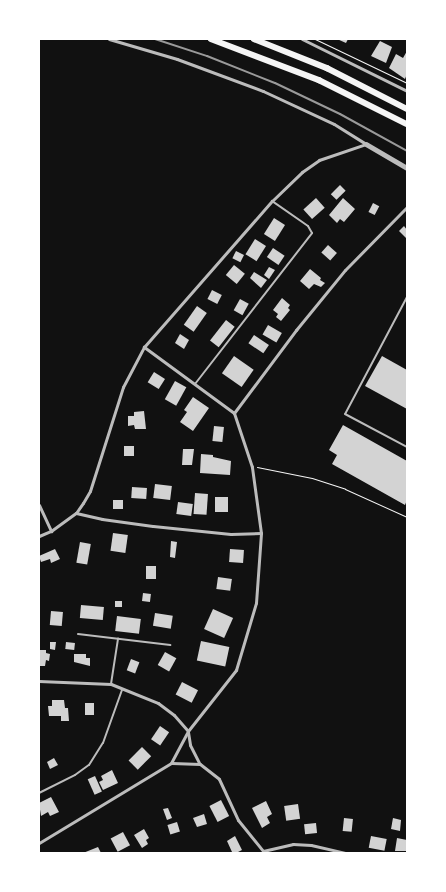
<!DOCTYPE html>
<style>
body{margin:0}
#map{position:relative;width:446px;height:892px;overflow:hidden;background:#111;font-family:Arial,sans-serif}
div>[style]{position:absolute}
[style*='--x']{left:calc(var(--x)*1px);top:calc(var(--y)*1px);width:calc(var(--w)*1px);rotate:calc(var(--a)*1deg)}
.building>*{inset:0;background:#d3d3d3;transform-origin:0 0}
.path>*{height:1px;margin:-0.5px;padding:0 0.5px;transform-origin:0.5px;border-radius:0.5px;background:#f5f5f5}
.service>*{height:2px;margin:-1px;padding:0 1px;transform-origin:1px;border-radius:1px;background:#bcbcbc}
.minor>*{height:3px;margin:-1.5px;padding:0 1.5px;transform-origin:1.5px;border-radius:1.5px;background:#bcbcbc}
.tertiary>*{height:4.5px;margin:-2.25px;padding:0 2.25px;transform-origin:2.25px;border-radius:2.25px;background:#bcbcbc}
.trunk>*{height:5.5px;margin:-2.75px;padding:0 2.75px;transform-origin:2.75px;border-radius:2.75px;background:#f5f5f5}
.rail>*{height:2px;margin:-1px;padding:0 1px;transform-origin:1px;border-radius:1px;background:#9a9a9a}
span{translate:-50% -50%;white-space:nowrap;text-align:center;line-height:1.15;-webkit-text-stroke:4px #fff;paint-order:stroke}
.frame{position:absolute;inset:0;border:40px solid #fff;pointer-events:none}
</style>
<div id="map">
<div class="building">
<div style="clip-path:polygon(337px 39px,348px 39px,346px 43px)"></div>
<div style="clip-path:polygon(380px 41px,392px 47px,386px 63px,371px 56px)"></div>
<div style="clip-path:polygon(407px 51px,407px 74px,405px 79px,389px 68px,396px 54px,403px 58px)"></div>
<div style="left:340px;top:185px;width:8px;height:13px;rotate:45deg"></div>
<div style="left:316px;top:198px;width:13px;height:17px;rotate:48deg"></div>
<div style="clip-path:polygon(343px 198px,355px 209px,344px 222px,340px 219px,337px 223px,329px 215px)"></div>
<div style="left:373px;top:203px;width:7px;height:10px;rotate:27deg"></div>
<div style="left:274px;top:218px;width:13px;height:19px;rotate:32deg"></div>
<div style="clip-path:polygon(404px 226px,407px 230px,407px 239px,399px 231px)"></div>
<div style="left:255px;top:239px;width:13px;height:18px;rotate:32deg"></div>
<div style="left:328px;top:245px;width:12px;height:10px;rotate:42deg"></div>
<div style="left:273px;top:248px;width:14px;height:11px;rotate:34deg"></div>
<div style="left:236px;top:251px;width:9px;height:8px;rotate:27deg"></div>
<div style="left:234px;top:265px;width:14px;height:13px;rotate:39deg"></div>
<div style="clip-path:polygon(269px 267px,275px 270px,269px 279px,264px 275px)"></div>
<div style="clip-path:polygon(310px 269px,321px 278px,320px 280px,325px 283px,321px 287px,314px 284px,309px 289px,300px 281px)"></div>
<div style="clip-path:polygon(254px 272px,267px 280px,261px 288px,250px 278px)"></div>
<div style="left:212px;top:290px;width:11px;height:10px;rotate:27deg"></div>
<div style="clip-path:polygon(282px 298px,290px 305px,288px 308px,290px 310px,281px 321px,276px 317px,278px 314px,273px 310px)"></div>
<div style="left:240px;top:299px;width:10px;height:13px;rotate:29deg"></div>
<div style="left:197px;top:306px;width:12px;height:23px;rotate:35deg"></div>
<div style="left:226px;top:320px;width:11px;height:26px;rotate:38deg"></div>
<div style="left:268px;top:325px;width:16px;height:11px;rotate:30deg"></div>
<div style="clip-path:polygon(180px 334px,189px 340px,184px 349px,175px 343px)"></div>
<div style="left:254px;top:335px;width:18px;height:10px;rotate:34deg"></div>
<div style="left:234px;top:356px;width:24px;height:21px;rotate:35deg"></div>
<div style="clip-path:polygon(382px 356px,407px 370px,407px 409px,365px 386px)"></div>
<div style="left:154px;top:372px;width:13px;height:12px;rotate:32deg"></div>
<div style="left:175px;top:381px;width:13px;height:21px;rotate:29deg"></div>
<div style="clip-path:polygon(193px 397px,209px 408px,193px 431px,180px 422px,187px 412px,184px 410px)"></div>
<div style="clip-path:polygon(144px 411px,146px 429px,135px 429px,134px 425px,128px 426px,128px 416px,134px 416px,134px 412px)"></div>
<div style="clip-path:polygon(343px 425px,407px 461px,407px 500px,405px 505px,332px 464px,337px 455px,329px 450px)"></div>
<div style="left:214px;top:426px;width:10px;height:15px;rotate:6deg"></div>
<div style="left:134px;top:446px;width:10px;height:10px;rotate:90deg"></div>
<div style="clip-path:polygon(183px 449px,194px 449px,192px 465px,182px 465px)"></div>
<div style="clip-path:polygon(201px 454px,213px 455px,213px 457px,231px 461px,230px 475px,200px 473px)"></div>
<div style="left:155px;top:484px;width:17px;height:14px;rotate:7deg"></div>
<div style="left:132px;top:487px;width:15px;height:11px;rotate:4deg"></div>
<div style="left:195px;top:493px;width:13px;height:21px;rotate:4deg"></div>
<div style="left:215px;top:497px;width:13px;height:15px"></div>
<div style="left:113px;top:500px;width:10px;height:9px"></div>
<div style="left:178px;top:502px;width:15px;height:12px;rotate:8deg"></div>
<div style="left:113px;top:533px;width:15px;height:18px;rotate:8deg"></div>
<div style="clip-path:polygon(171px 541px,177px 542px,175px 558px,170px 557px)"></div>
<div style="left:80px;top:542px;width:11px;height:21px;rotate:10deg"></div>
<div style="clip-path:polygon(55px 549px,60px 559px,51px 563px,50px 559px,41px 562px,39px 556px)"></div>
<div style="left:230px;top:549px;width:14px;height:13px;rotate:4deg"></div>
<div style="left:146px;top:566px;width:10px;height:13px"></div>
<div style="left:218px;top:577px;width:14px;height:12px;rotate:8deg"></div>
<div style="left:143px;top:593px;width:8px;height:8px;rotate:7deg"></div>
<div style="left:115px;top:601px;width:7px;height:6px"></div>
<div style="left:81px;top:605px;width:23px;height:13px;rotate:5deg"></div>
<div style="left:213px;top:609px;width:22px;height:22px;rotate:24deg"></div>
<div style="left:51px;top:611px;width:12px;height:14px;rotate:5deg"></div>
<div style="left:155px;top:613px;width:18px;height:13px;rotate:9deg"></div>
<div style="left:117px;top:616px;width:24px;height:15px;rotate:7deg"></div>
<div style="left:201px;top:641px;width:29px;height:20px;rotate:12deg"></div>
<div style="clip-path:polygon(50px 642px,56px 642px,55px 650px,50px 649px)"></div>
<div style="left:66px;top:642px;width:9px;height:7px;rotate:6deg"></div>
<div style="clip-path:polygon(39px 650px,46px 650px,46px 653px,50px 654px,49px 661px,46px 660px,45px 666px,40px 666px)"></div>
<div style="left:165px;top:652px;width:13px;height:15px;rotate:29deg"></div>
<div style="clip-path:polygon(74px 654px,86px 654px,86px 658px,90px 658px,90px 666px,74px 662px)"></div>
<div style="left:131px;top:659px;width:9px;height:12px;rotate:21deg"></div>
<div style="left:182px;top:682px;width:18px;height:14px;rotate:27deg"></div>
<div style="clip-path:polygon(52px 700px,64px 700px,65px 708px,68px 708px,69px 721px,61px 721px,61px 716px,49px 716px,48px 706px,52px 706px)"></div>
<div style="left:85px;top:703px;width:9px;height:12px"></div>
<div style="left:160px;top:726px;width:11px;height:16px;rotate:34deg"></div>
<div style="left:142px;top:747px;width:13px;height:19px;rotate:45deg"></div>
<div style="clip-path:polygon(54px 758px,58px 765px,50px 769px,47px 762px)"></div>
<div style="clip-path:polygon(112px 770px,118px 783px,103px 790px,99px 782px,103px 780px,101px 776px)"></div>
<div style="left:95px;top:776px;width:17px;height:8px;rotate:66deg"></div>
<div style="clip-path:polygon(51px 797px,59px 812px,50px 816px,48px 812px,41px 816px,39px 803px)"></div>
<div style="left:221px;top:800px;width:18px;height:13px;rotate:63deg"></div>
<div style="clip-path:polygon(266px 801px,272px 814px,267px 817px,270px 823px,262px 828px,252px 808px)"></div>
<div style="left:298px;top:804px;width:15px;height:14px;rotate:82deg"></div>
<div style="clip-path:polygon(168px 808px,172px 818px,167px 820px,163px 809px)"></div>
<div style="clip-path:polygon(204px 814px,207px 824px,197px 827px,193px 818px)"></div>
<div style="left:344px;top:818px;width:9px;height:13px;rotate:6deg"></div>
<div style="clip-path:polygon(393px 818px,401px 820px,400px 831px,391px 829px)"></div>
<div style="left:177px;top:822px;width:10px;height:10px;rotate:73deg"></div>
<div style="left:316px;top:823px;width:10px;height:12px;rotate:84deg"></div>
<div style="clip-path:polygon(144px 829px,149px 838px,146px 840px,148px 844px,142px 848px,134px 835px)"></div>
<div style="left:123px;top:832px;width:15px;height:14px;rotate:62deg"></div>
<div style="clip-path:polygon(235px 836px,242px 850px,236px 853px,232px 852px,227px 841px)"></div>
<div style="left:371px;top:836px;width:16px;height:12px;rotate:11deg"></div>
<div style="clip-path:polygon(397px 838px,407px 840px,407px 851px,395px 851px)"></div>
<div style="clip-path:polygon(98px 847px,101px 853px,83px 853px)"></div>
</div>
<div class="path">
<div style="--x:315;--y:39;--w:102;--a:25.6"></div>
<div style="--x:257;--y:467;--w:56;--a:11.3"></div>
<div style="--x:312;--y:478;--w:35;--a:18"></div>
<div style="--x:345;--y:489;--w:68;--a:24.3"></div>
</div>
<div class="service">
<div style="--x:407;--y:297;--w:132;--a:117.9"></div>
<div style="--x:345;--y:414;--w:70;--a:28"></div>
<div style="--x:195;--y:384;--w:191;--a:-52.2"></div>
<div style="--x:312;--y:233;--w:8;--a:-120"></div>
<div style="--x:308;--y:226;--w:44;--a:-145.2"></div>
<div style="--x:78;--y:634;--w:93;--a:6.8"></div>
<div style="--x:111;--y:684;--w:46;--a:-81.2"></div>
<div style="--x:39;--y:793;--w:40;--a:-26.6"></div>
<div style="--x:75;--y:775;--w:17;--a:-36"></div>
<div style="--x:89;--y:765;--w:26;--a:-58"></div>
<div style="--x:103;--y:743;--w:56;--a:-70.3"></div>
</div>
<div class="minor">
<div style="--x:109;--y:39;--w:71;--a:16.4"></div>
<div style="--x:177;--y:59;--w:92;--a:20.4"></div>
<div style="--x:263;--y:91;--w:78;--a:24.9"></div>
<div style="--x:334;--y:124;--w:38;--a:32"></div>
<div style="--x:302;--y:39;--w:117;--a:26.3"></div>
<div style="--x:234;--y:413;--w:104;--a:-53.2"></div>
<div style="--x:296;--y:330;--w:77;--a:-50.8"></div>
<div style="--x:345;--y:270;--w:88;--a:-45.5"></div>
<div style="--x:39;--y:505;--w:29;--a:65"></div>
<div style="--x:76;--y:513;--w:27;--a:13"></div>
<div style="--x:102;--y:519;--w:51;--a:7.8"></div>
<div style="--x:153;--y:526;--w:78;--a:5.9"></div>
<div style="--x:231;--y:534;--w:30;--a:-2"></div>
<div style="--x:39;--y:536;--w:13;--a:-23"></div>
<div style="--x:51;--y:531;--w:31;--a:-36"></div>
<div style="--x:76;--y:513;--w:12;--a:-55"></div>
<div style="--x:83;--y:503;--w:14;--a:-60"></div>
<div style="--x:90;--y:491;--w:109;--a:-72.4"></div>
<div style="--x:123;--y:387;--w:45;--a:-62.3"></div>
<div style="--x:144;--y:347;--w:194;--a:-48.8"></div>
<div style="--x:272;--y:201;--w:42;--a:-44"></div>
<div style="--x:302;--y:172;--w:21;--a:-35"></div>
<div style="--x:319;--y:160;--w:50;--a:-18.8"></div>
<div style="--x:39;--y:681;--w:72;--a:2.4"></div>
<div style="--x:111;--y:684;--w:51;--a:22"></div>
<div style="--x:158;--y:703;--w:20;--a:37"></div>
<div style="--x:174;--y:715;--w:21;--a:49"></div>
<div style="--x:188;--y:732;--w:13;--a:81"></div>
<div style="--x:190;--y:745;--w:20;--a:63"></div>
<div style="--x:172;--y:763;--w:28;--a:2"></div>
<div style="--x:200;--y:764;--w:24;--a:38"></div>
<div style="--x:219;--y:779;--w:45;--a:65.1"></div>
<div style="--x:238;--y:820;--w:40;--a:51"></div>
<div style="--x:263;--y:851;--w:31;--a:-13"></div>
<div style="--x:293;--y:844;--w:18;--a:3"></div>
<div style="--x:311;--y:845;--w:35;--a:13"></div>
<div style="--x:39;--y:843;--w:154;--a:-31.2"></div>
<div style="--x:171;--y:763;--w:36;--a:-62"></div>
<div style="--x:188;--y:731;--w:78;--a:-51.8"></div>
<div style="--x:236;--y:670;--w:70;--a:-73.4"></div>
<div style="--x:256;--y:603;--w:70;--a:-85.9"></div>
<div style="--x:261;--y:533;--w:67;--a:-97.8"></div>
<div style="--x:252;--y:467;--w:57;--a:-108.4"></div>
<div style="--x:234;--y:413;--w:112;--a:-143.7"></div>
</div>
<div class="tertiary">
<div style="--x:366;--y:144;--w:48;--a:30.3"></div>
</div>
<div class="trunk">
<div style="--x:211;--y:39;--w:116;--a:20.8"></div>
<div style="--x:319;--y:80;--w:98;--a:26.6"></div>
<div style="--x:254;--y:39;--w:79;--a:21.7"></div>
<div style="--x:327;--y:68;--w:90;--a:27.1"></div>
</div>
<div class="rail">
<div style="--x:155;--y:39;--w:55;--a:18.1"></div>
<div style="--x:207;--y:56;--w:73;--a:21.7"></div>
<div style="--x:275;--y:83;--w:72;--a:25.5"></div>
<div style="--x:340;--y:114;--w:77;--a:28.9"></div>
</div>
<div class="frame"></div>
</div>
